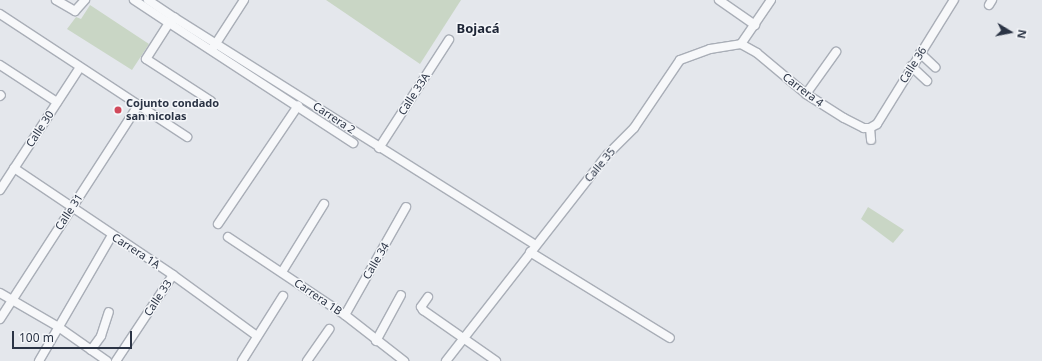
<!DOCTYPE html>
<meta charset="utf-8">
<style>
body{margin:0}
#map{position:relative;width:1042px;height:361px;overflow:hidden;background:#e4e7ec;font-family:"Noto Sans",sans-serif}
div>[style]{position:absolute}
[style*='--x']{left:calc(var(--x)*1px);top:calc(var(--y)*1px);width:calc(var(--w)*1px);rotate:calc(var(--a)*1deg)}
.green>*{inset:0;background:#c9d6c5}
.roads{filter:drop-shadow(1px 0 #a9aeb7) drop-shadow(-1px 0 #a9aeb7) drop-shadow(0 1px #a9aeb7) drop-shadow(0 -1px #a9aeb7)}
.minor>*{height:8px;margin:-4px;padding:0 4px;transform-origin:4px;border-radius:4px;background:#f7f8fa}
.dots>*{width:11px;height:11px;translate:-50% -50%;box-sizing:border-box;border:2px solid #f4f6f9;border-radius:50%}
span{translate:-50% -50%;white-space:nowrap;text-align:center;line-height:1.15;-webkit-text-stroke:3px #f4f6f9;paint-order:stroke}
.street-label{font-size:11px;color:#2b3445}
.poi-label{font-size:11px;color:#2b3445;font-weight:700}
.left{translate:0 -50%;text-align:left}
.quarter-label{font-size:13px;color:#1d2536;font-weight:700}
.north{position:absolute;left:990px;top:12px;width:40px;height:40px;-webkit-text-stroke:3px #f4f6f9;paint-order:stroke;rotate:100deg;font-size:11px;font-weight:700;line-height:16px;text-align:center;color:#2b3445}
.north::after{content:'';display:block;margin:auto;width:14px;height:18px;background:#2b3445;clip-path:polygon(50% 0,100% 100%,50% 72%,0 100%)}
.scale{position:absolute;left:12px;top:331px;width:120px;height:18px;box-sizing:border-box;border:2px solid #2b3445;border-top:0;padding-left:5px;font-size:12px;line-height:14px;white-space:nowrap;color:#2b3445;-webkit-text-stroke:3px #f4f6f9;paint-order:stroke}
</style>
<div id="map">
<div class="green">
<div style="clip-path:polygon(326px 0,461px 0,420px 64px)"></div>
<div style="clip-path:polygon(90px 5px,149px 44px,132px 70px,67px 29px,76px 17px,81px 19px)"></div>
<div style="clip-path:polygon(868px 207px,904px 230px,893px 243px,861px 219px)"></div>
</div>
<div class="roads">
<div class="minor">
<div style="--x:56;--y:0;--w:22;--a:30"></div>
<div style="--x:75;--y:11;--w:15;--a:-48"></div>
<div style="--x:134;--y:0;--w:42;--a:33.3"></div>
<div style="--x:169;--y:23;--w:8;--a:-40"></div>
<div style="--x:175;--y:18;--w:426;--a:32.2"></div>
<div style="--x:148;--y:0;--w:32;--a:34"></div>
<div style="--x:719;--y:0;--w:44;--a:34.8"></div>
<div style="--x:989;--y:5;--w:6;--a:-59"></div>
<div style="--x:0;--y:14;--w:224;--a:33.3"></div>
<div style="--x:741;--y:44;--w:53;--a:-55.7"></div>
<div style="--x:213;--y:48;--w:57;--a:-57.1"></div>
<div style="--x:920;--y:53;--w:21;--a:43"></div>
<div style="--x:0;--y:65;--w:68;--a:33"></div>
<div style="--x:911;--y:66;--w:22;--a:43"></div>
<div style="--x:806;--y:94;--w:52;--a:-54.5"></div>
<div style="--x:0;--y:96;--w:1;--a:-45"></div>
<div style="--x:211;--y:101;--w:77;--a:-147.1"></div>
<div style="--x:146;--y:59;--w:43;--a:-57.4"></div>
<div style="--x:169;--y:23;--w:220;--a:33.1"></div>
<div style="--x:870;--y:128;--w:12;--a:85"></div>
<div style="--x:379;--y:148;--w:129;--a:-57.1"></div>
<div style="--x:14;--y:168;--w:192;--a:33.9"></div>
<div style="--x:173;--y:275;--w:104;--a:36"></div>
<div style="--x:0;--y:190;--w:145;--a:-56.9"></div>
<div style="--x:218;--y:224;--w:143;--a:-55.9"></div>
<div style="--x:228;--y:237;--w:141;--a:33.7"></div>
<div style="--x:345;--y:315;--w:75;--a:37.9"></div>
<div style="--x:530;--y:252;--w:164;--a:31.6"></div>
<div style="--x:282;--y:272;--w:80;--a:-58.3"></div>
<div style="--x:0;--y:293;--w:66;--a:30.1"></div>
<div style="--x:57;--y:326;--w:61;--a:35"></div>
<div style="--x:428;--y:297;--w:12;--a:125"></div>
<div style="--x:421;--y:307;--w:4;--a:56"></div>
<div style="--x:423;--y:310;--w:89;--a:34.9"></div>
<div style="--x:345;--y:315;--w:124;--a:-60.5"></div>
<div style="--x:0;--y:319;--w:254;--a:-57.1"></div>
<div style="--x:376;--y:341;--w:52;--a:-61.5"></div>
<div style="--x:91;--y:350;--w:17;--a:-54"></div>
<div style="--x:101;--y:336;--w:25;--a:-72"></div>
<div style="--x:39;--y:361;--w:146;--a:-59.9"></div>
<div style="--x:116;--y:361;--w:103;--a:-56.5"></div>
<div style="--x:242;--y:361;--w:77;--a:-57.8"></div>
<div style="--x:307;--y:361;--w:39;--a:-55"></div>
<div style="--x:446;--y:361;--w:263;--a:-52"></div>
<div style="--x:608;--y:154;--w:37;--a:-45"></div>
<div style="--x:634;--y:128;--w:82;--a:-55.9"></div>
<div style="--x:680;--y:60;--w:32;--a:-20"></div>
<div style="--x:710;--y:49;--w:31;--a:-9"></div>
<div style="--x:741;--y:44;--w:18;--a:29"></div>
<div style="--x:757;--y:53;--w:64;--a:39.9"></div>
<div style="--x:806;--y:94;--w:45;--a:32.3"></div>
<div style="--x:844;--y:118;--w:22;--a:27"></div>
<div style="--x:864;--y:128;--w:6;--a:0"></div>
<div style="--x:870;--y:128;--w:8;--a:-30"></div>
<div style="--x:877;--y:124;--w:146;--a:-58.2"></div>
</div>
</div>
<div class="dots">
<div style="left:118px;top:110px;background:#d1495b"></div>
</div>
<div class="street-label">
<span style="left:913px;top:65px;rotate:-58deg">Calle 36</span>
<span style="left:803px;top:90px;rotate:37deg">Carrera 4</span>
<span style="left:414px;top:94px;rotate:-57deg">Calle 33A</span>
<span style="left:334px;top:118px;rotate:33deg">Carrera 2</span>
<span style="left:40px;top:129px;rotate:-57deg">Calle 30</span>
<span style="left:600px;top:165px;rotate:-50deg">Calle 35</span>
<span style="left:69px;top:212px;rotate:-57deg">Calle 31</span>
<span style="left:136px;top:251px;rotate:33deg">Carrera 1A</span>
<span style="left:376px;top:261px;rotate:-60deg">Calle 34</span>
<span style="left:318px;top:297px;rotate:34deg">Carrera 1B</span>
<span style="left:158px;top:298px;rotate:-57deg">Calle 33</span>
</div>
<div class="poi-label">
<span class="left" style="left:126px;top:110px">Cojunto condado<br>san nicolas</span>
</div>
<div class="quarter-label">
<span style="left:478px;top:28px">Bojacá</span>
</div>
<div class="north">N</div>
<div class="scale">100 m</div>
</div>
